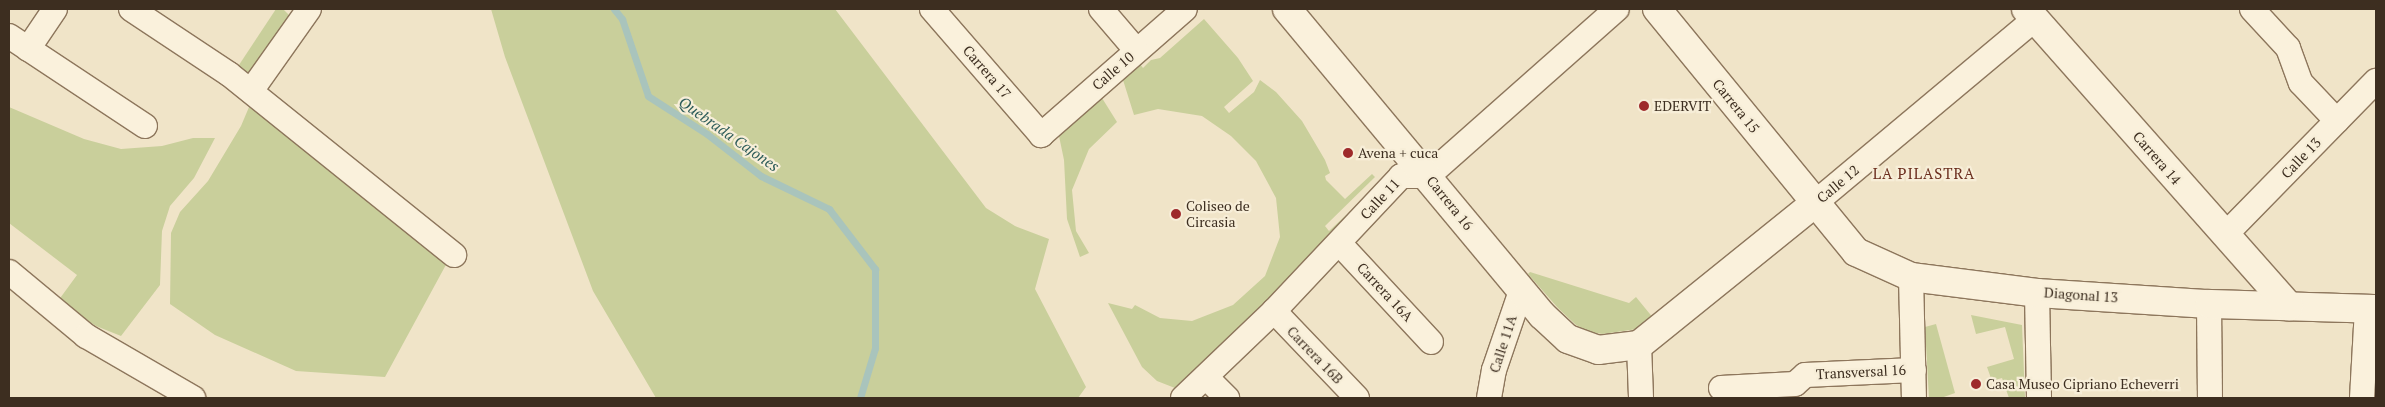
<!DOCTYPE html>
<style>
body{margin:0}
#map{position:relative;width:2385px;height:407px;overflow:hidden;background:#f0e4c8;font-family:"PT Serif",serif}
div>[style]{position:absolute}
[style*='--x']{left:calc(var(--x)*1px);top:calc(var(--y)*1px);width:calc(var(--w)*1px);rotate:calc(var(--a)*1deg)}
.green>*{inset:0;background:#c9cf9b}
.stream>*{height:7px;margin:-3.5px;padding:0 3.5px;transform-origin:3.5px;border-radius:3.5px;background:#a9c4bc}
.roads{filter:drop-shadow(1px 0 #8d765c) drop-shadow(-1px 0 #8d765c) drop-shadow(0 1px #8d765c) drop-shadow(0 -1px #8d765c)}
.street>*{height:24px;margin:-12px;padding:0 12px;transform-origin:12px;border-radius:12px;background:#faf1dc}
.secondary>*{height:28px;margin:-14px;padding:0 14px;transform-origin:14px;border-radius:14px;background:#faf1dc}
.dots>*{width:14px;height:14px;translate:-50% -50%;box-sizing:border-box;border:2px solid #f7eed8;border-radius:50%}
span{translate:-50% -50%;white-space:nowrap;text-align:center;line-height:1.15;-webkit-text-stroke:4.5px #f7eed8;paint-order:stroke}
.street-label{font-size:14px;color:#3d2e20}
.poi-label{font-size:14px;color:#3d2e20}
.left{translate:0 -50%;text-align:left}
.water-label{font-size:15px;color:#2f5d5a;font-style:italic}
.neighbourhood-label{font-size:15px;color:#6b2e1e;letter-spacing:1px}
.frame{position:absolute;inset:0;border:10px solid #3d2e20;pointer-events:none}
</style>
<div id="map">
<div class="green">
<div style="clip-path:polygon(276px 9px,283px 9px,290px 16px,250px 78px,237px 68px)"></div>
<div style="clip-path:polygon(491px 9px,835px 9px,986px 208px,1015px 226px,1049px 239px,1035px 289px,1086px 387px,1078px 398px,656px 398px,593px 291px,505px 57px)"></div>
<div style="clip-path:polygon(1204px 19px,1238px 58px,1253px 81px,1224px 107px,1229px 113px,1254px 92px,1260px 80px,1276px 92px,1302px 121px,1325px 160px,1330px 173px,1325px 176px,1326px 180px,1345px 199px,1372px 174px,1375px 177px,1325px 226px,1329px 231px,1387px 177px,1332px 238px,1175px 388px,1157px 381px,1142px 367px,1108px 303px,1132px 309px,1135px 305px,1160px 318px,1192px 321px,1233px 305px,1265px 276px,1280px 237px,1276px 198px,1256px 161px,1231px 136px,1202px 116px,1158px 109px,1134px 115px,1123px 80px,1140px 64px,1143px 68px,1151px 60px,1160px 58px)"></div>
<div style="clip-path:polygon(1102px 98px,1117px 122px,1089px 149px,1072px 190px,1076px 231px,1089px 253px,1080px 257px,1067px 219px,1064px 160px,1059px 136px)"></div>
<div style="clip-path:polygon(252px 100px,448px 261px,385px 377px,296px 371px,215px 335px,170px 304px,171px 233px,180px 212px,208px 181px,241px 126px)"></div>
<div style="clip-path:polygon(9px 107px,84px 139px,121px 149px,162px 146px,193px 138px,215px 138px,194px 178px,170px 206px,162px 231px,160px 285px,121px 336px,96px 326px,58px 301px,77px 275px,9px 223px)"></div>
<div style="clip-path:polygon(1530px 272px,1629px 303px,1636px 297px,1654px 319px,1637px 329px,1603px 334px,1589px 332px,1576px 325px,1558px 308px,1528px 274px)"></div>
<div style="clip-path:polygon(1971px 315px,2022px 325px,2025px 398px,2009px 398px,2002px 378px,1992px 381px,1987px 367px,2014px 359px,2005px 327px,1976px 334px)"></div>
<div style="clip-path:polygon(1936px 324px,1955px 393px,1941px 398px,1929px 398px,1925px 327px)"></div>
</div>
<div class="stream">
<div style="--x:614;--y:9;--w:13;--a:51"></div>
<div style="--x:622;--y:19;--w:81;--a:71.3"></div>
<div style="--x:648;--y:96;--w:70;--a:32.8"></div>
<div style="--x:707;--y:134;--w:68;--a:37.9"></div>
<div style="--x:761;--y:176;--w:76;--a:25.9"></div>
<div style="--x:829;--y:209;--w:76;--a:52.5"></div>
<div style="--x:875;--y:269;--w:79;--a:90"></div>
<div style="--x:875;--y:348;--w:52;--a:106.7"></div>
</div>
<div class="roads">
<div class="street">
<div style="--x:131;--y:9;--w:118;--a:33.6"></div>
<div style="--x:229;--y:74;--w:289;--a:38.8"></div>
<div style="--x:932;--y:9;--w:167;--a:49.1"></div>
<div style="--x:1041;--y:135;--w:191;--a:-41.2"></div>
<div style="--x:1101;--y:9;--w:54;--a:49.5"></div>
<div style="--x:2252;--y:9;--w:53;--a:47.3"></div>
<div style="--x:2288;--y:48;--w:37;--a:70"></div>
<div style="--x:2301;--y:83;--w:52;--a:46.5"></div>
<div style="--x:9;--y:36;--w:163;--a:33.5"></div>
<div style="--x:28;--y:49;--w:48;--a:-56"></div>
<div style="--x:251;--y:91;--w:100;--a:-54.7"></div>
<div style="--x:1816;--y:202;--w:285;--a:-39.9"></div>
<div style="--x:2225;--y:235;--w:216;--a:-45.6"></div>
<div style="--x:1339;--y:243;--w:135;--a:47.1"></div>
<div style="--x:9;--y:272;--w:100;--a:39.7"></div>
<div style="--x:86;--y:336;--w:124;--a:30.1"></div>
<div style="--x:1911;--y:277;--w:121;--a:88.6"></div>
<div style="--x:2037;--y:293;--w:105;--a:88.9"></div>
<div style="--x:2209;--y:304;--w:94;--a:89.4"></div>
<div style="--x:1274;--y:311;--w:120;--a:46.3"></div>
<div style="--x:1639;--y:345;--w:53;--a:87.8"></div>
<div style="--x:1206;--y:377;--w:30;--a:45"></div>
<div style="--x:1721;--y:388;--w:74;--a:-3.1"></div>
<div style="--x:1795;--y:384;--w:13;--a:-42"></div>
<div style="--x:1805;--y:375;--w:109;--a:-2.6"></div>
<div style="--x:1183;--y:398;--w:126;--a:-43.7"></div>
<div style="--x:1274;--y:311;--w:185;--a:-46.7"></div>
<div style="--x:1401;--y:176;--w:27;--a:0"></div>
<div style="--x:1428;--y:176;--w:252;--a:-41.5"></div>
<div style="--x:1489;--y:398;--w:28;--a:-80"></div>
<div style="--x:1494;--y:370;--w:83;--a:-71.1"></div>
<div style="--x:2362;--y:398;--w:89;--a:-86.8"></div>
</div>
<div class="secondary">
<div style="--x:1287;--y:9;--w:398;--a:50.2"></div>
<div style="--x:1542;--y:315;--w:35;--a:43"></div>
<div style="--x:1568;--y:339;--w:32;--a:20"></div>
<div style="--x:1598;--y:350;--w:41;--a:-7"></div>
<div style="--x:1639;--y:345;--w:228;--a:-38.9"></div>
<div style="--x:1657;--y:9;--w:314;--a:50.7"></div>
<div style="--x:1856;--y:252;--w:60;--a:24.4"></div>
<div style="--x:1911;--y:277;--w:127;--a:7.2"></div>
<div style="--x:2037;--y:293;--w:172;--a:3.7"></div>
<div style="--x:2209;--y:304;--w:167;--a:1.7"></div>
<div style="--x:2026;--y:9;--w:397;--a:48.5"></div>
</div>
</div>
<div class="dots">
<div style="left:1644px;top:106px;background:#9e2a2b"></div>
<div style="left:1348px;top:153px;background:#9e2a2b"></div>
<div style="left:1176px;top:214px;background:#9e2a2b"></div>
<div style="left:1976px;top:384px;background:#9e2a2b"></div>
</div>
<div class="street-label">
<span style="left:1113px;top:71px;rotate:-41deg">Calle 10</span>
<span style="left:987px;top:72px;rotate:49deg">Carrera 17</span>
<span style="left:1736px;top:106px;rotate:51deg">Carrera 15</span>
<span style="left:2157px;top:158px;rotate:49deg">Carrera 14</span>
<span style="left:2301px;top:158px;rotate:-46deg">Calle 13</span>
<span style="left:1838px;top:184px;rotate:-40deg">Calle 12</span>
<span style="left:1380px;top:199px;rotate:-47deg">Calle 11</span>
<span style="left:1450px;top:203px;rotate:51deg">Carrera 16</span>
<span style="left:1385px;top:292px;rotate:47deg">Carrera 16A</span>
<span style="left:2081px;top:295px;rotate:4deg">Diagonal 13</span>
<span style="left:1503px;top:344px;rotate:-72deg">Calle 11A</span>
<span style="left:1315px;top:355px;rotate:46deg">Carrera 16B</span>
<span style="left:1861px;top:372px;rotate:-3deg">Transversal 16</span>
</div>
<div class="poi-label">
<span class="left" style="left:1654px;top:106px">EDERVIT</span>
<span class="left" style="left:1358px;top:153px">Avena + cuca</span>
<span class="left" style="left:1186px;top:214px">Coliseo de<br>Circasia</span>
<span class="left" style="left:1986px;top:384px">Casa Museo Cipriano Echeverri</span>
</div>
<div class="water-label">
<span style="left:729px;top:134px;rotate:35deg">Quebrada Cajones</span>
</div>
<div class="neighbourhood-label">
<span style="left:1924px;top:174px">LA PILASTRA</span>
</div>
<div class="frame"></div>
</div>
